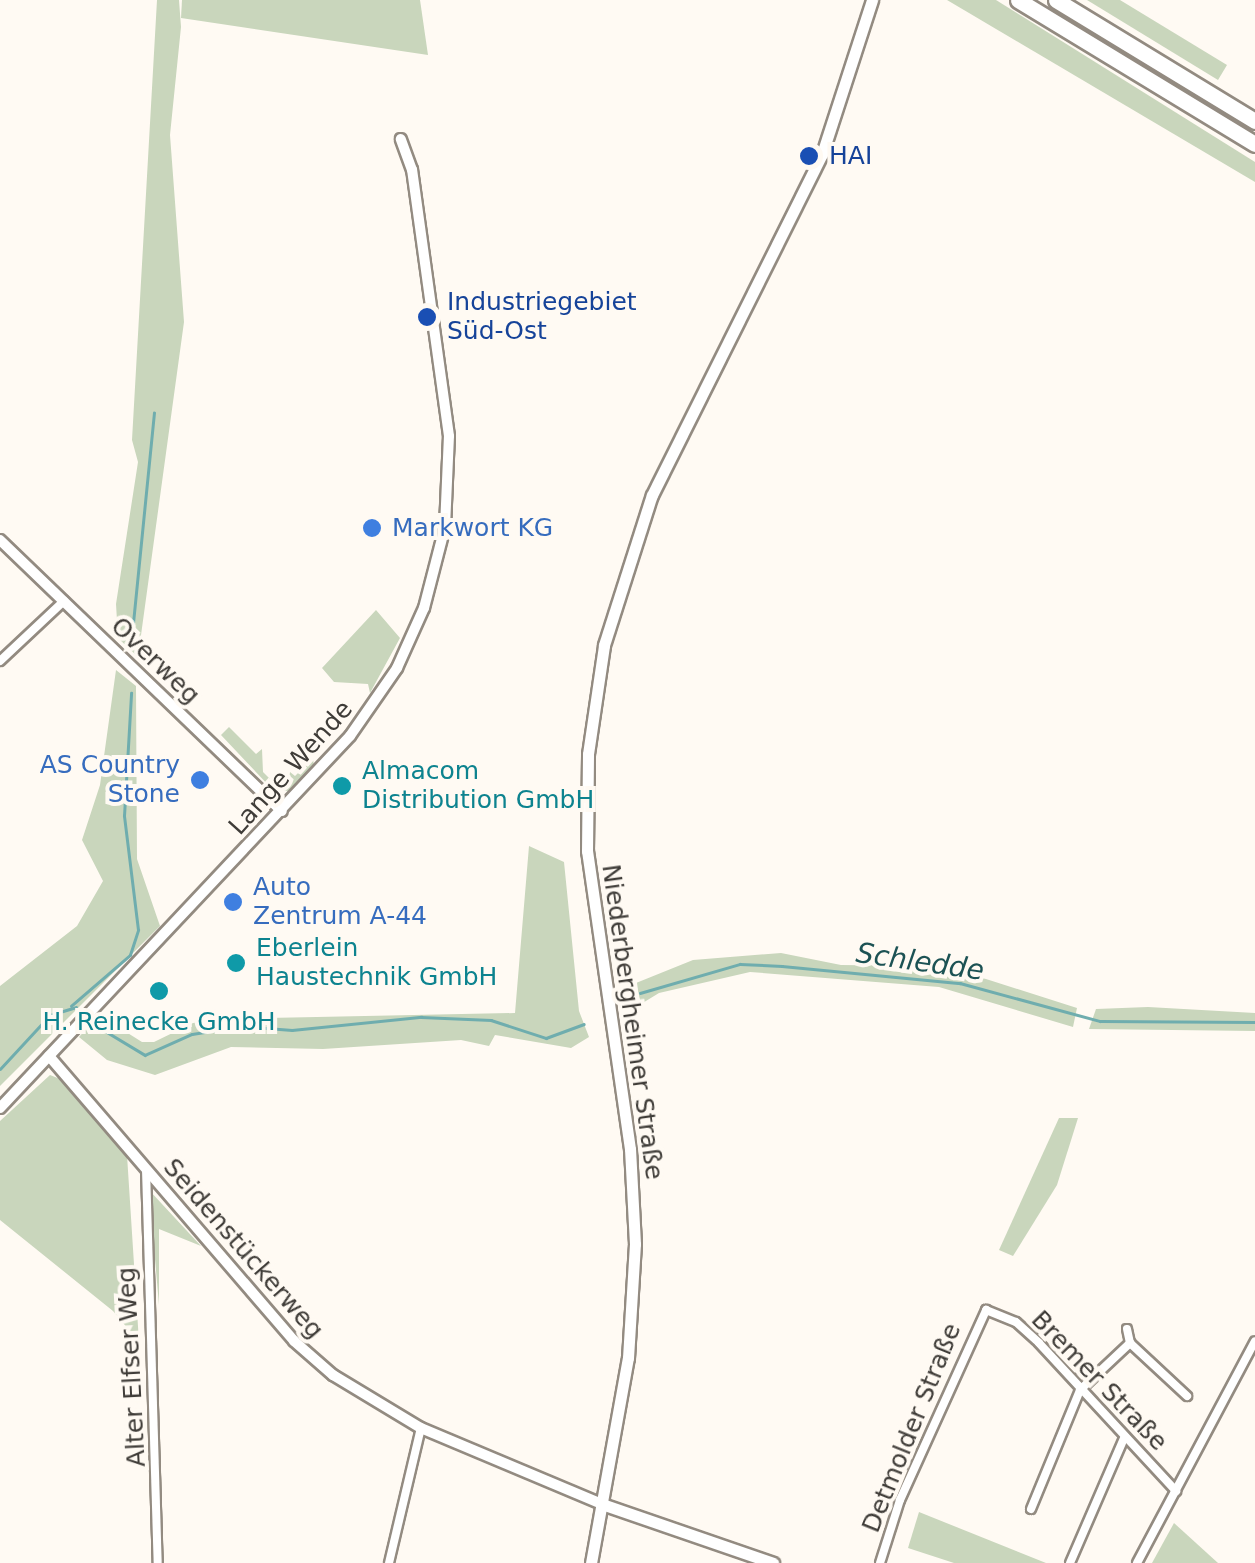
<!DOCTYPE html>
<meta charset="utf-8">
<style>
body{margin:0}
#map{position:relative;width:1255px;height:1563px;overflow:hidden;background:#fffaf3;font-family:"DejaVu Sans",sans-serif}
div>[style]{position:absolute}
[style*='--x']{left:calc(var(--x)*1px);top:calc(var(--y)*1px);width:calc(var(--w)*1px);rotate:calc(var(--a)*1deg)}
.green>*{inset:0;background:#c9d6bc}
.stream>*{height:2.5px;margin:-1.25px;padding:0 1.25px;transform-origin:1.25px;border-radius:1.25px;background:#6fadae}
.roads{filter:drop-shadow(2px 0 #938b81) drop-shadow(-2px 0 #938b81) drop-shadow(0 2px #938b81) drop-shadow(0 -2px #938b81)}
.minor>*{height:8px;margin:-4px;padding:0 4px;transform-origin:4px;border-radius:4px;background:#fff}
.tertiary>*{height:10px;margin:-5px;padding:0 5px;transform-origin:5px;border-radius:5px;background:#fff}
.secondary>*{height:11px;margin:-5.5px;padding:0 5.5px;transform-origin:5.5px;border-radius:5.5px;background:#fff}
.motorway>*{height:15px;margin:-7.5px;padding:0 7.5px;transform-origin:7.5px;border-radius:7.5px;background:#fff}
.dots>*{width:28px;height:28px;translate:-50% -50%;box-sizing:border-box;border:5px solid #fffaf3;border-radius:50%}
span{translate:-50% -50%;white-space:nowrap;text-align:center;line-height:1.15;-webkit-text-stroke:8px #fffaf3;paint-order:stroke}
.transit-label{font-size:25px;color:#164399}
.left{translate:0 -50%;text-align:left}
.shop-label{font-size:25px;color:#366cbe}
.right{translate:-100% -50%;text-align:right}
.street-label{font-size:25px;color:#3f3c38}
.culture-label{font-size:25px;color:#0d838f}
.water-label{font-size:28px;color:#1c5254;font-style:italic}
</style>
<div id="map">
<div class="green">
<div style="clip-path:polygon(157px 0,179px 0,181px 27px,170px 135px,184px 322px,138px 657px,118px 638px,116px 604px,138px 462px,132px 440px)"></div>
<div style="clip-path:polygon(182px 0,420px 0,428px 55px,181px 18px)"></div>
<div style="clip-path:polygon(947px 0,996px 0,1255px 162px,1255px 182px)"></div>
<div style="clip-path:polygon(1087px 0,1120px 0,1227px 65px,1218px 80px)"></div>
<div style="clip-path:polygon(376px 610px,400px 638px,370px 693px,368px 684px,334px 682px,322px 668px)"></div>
<div style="clip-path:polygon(116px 670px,136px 686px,137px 859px,160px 926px,0 1086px,0 986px,77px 926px,103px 881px,82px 840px,100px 785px)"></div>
<div style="clip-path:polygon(229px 727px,256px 754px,262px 749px,263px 772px,271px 780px,289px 780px,290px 772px,295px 776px,313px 758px,314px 767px,288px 791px,271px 788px,221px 735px)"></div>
<div style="clip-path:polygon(529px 846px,564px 862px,579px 1011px,589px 1037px,571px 1048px,495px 1035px,489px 1046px,461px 1040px,323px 1049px,231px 1047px,155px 1075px,107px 1060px,79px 1037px,99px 1015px,142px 1042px,154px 1042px,193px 1023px,219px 1019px,515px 1013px)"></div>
<div style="clip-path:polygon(781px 953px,841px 965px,928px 966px,986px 979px,1077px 1008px,1073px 1027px,939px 987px,750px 972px,659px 993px,641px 1004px,636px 983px,693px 960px)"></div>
<div style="clip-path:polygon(1148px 1007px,1255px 1013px,1255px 1031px,1089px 1029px,1096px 1009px)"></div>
<div style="clip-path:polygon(50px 1075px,60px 1079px,127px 1155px,139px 1342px,113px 1311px,0 1220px,0 1121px)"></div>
<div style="clip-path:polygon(1059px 1118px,1078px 1118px,1057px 1185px,1013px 1256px,999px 1250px)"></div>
<div style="clip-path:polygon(149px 1190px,201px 1246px,159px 1229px,159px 1305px)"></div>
<div style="clip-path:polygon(919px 1512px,1046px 1563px,954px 1563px,908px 1548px)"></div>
<div style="clip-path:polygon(1174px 1523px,1218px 1563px,1152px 1563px)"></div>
</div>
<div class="stream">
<div style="--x:132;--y:633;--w:221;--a:-84.3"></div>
<div style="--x:640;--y:993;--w:104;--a:-16.2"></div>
<div style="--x:740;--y:964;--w:42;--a:2.7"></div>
<div style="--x:782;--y:966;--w:179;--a:5.5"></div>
<div style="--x:960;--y:983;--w:145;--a:15.2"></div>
<div style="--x:1100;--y:1021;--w:155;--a:0.4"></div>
<div style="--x:71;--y:1006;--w:78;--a:-40.8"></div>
<div style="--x:130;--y:955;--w:26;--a:-72"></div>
<div style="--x:138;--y:930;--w:115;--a:-97"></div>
<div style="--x:124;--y:816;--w:123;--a:-86.7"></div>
<div style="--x:97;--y:1026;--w:56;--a:31.1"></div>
<div style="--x:145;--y:1055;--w:51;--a:-24.1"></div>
<div style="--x:192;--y:1034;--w:52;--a:-8.9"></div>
<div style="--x:243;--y:1026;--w:49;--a:4.7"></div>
<div style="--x:292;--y:1030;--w:130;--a:-5.8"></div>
<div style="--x:421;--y:1017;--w:70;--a:2.5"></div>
<div style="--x:491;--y:1020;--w:58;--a:18.1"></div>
<div style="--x:546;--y:1038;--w:40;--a:-20.2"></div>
<div style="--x:0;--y:1069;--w:74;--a:-47.2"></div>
<div style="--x:50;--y:1015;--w:27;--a:-17"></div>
</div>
<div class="roads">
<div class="minor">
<div style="--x:0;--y:661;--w:88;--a:-43.2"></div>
<div style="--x:146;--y:1169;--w:394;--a:88.3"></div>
<div style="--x:1127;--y:1329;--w:14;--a:78"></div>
<div style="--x:1130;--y:1343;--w:78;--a:42.9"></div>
<div style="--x:1031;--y:1509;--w:129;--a:-67.6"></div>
<div style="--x:1080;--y:1390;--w:69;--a:-43.2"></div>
<div style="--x:389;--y:1563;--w:139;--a:-76.7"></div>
<div style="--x:880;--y:1563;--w:66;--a:-72.4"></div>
<div style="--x:900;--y:1500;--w:209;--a:-65.6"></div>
<div style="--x:986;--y:1310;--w:32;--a:22"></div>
<div style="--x:1016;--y:1322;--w:31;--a:42"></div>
<div style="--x:1039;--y:1343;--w:202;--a:47.2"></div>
<div style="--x:1070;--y:1563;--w:138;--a:-66.6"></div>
<div style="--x:1137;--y:1563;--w:251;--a:-62"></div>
</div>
<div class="tertiary">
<div style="--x:0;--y:540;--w:391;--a:43.9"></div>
<div style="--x:49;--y:1056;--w:376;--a:49.3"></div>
<div style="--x:294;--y:1341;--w:52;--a:41.1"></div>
<div style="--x:333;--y:1375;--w:103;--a:31.1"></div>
<div style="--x:421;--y:1428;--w:196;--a:22.8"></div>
<div style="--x:0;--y:1108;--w:511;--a:-46.75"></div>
<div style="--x:350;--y:736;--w:83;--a:-55.3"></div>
<div style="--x:397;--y:668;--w:66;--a:-65.8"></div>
<div style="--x:424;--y:608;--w:84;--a:-75.5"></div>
<div style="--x:445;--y:527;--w:91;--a:-87.5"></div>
<div style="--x:449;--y:436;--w:269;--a:-97.9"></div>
<div style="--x:412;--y:170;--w:33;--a:-110"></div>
</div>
<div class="secondary">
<div style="--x:602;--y:1504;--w:181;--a:19"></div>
<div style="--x:591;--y:1563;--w:208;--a:-79.8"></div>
<div style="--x:628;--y:1358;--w:114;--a:-86.5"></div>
<div style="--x:635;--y:1244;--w:95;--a:-93"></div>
<div style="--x:630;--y:1149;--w:301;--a:-98.2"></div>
<div style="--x:587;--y:851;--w:97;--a:-89.4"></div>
<div style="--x:588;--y:754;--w:110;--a:-81.6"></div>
<div style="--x:604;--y:645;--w:157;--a:-72.3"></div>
<div style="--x:652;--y:495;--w:381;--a:-63.5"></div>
<div style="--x:822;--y:154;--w:162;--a:-72"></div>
</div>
<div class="motorway">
<div style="--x:1018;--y:0;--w:277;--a:31.3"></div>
<div style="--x:1056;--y:0;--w:233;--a:31.3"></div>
</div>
</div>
<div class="dots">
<div style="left:809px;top:156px;background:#1a4fb4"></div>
<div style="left:427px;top:317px;background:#1a4fb4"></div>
<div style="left:372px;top:528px;background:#3f7fe0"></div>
<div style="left:200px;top:780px;background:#3f7fe0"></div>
<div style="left:342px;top:786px;background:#0f9aa8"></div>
<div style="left:233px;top:902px;background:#3f7fe0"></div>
<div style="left:236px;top:963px;background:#0f9aa8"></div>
<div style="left:159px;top:991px;background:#0f9aa8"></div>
</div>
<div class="transit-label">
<span class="left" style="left:829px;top:156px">HAI</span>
<span class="left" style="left:447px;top:317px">Industriegebiet<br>Süd-Ost</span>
</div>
<div class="shop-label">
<span class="left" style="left:392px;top:528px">Markwort KG</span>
<span class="right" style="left:180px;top:780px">AS Country<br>Stone</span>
<span class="left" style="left:253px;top:902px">Auto<br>Zentrum A-44</span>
</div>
<div class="street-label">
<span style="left:155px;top:661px;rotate:44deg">Overweg</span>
<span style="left:291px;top:768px;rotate:-48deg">Lange Wende</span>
<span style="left:632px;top:1022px;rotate:82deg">Niederbergheimer Straße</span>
<span style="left:243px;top:1249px;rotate:49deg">Seidenstückerweg</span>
<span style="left:132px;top:1367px;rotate:-93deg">Alter Elfser Weg</span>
<span style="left:1099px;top:1381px;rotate:46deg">Bremer Straße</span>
<span style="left:912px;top:1428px;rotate:-68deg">Detmolder Straße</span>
</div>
<div class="culture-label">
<span class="left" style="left:362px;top:786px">Almacom<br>Distribution GmbH</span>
<span class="left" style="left:256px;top:963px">Eberlein<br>Haustechnik GmbH</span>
<span style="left:159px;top:1022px">H. Reinecke GmbH</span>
</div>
<div class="water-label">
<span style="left:920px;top:962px;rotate:8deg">Schledde</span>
</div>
</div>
